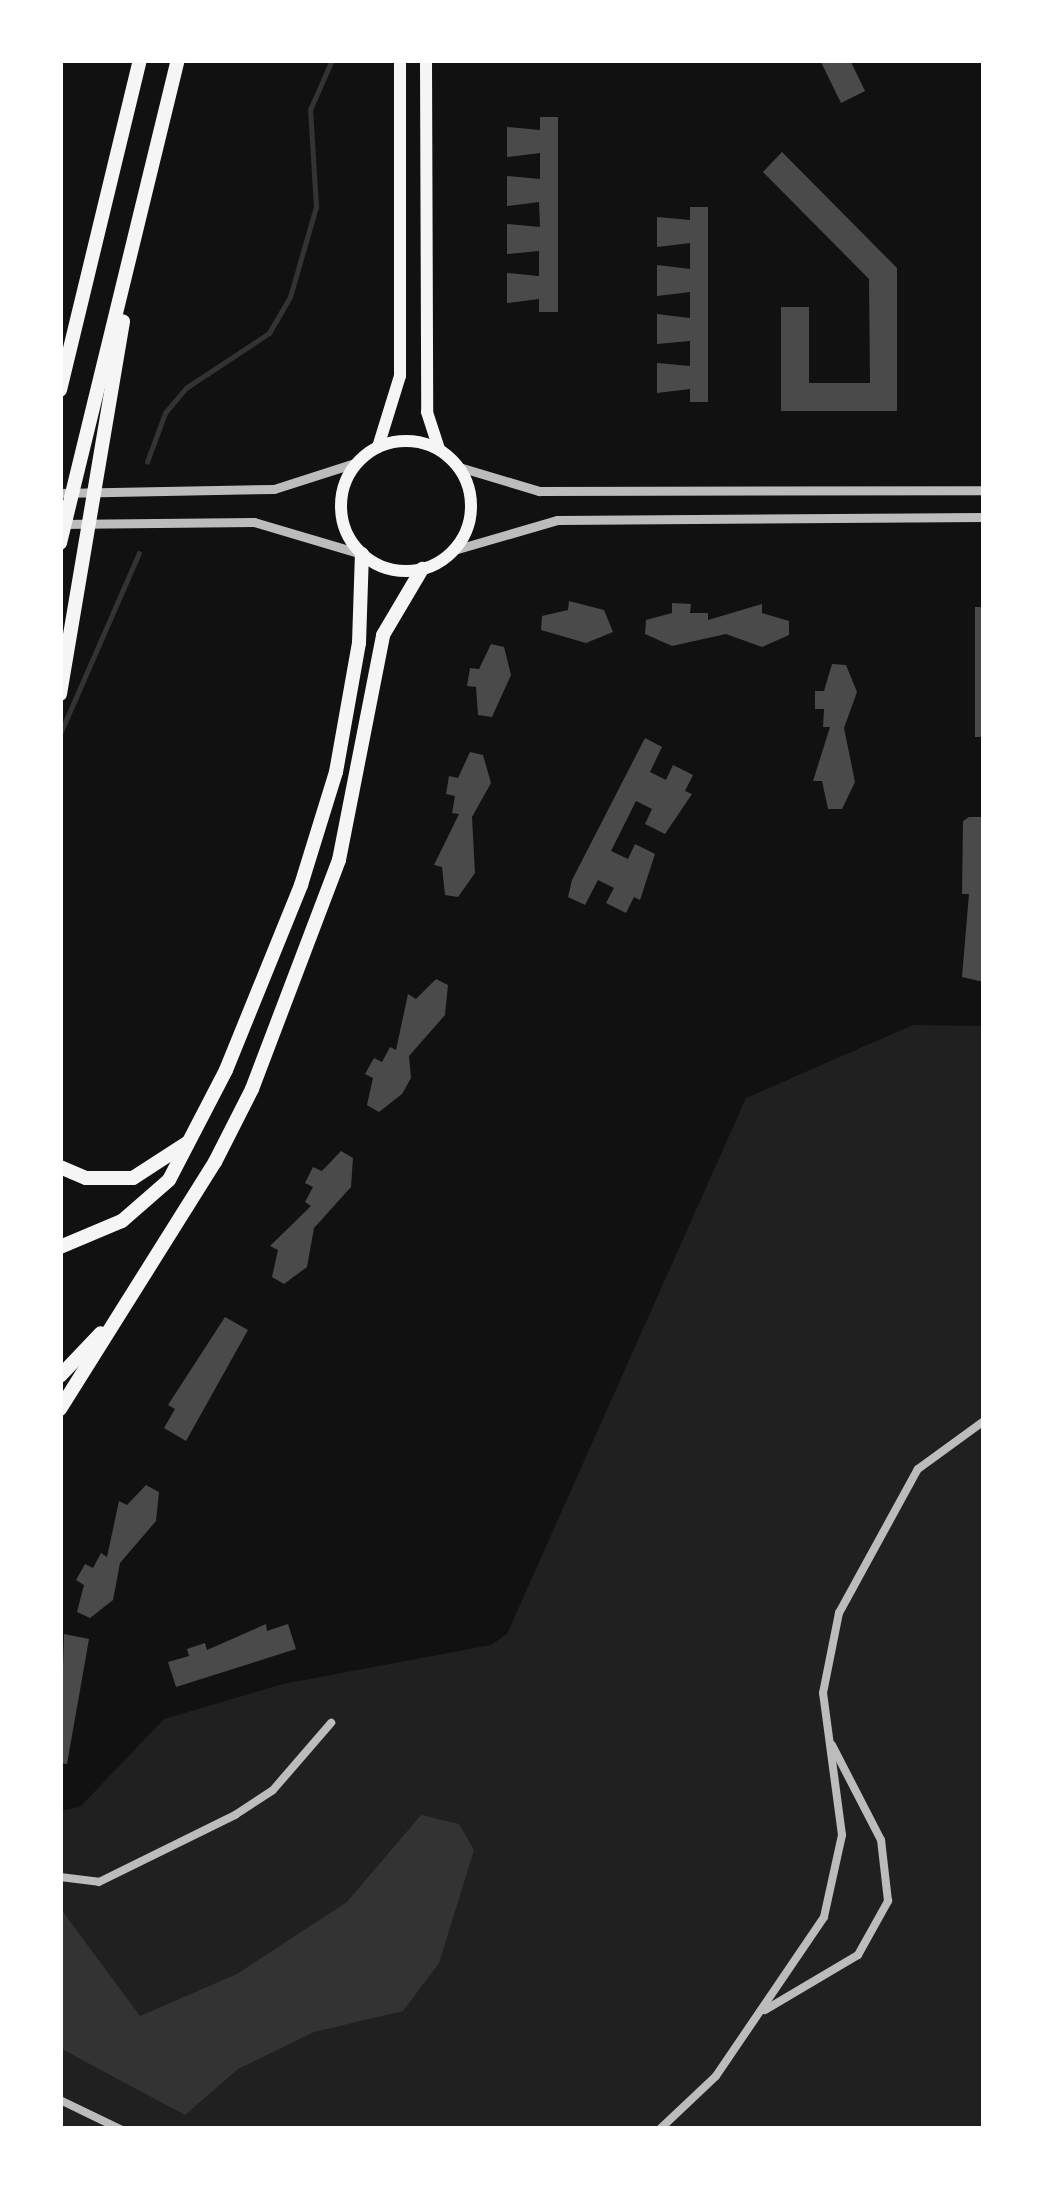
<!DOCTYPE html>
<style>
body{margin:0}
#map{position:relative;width:1044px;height:2189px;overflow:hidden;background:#111;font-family:"Space Grotesk",sans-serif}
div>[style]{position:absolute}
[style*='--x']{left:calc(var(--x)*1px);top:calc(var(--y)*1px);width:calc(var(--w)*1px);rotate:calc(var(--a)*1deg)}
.green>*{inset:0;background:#202020}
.water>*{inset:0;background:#333}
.stream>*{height:4.5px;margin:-2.25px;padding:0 2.25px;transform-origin:2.25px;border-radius:2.25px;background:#333}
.building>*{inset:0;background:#4a4a4a;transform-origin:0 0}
.minor>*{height:8px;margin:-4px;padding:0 4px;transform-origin:4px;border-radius:4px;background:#bcbcbc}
.tertiary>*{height:9px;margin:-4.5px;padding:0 4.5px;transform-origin:4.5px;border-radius:4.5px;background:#bcbcbc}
.primary>*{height:12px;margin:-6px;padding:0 6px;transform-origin:6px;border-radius:6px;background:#f5f5f5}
.primary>.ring{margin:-6px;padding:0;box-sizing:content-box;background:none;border:12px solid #f5f5f5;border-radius:50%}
.motorway>*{height:14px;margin:-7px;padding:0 7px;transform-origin:7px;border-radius:7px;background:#f5f5f5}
span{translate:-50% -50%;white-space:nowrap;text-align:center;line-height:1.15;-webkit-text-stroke:12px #fff;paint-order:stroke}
.frame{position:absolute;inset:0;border:63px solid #fff;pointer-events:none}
</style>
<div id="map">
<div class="green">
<div style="clip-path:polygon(913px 1025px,984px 1026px,984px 2129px,60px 2129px,60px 1811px,80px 1807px,164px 1719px,283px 1684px,491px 1645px,507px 1634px,746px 1098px)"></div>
</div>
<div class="water">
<div style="clip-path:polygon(421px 1815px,459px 1824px,474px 1850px,439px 1963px,403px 2011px,314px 2032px,238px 2069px,185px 2115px,60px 2048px,60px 1908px,140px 2016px,237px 1974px,347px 1902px)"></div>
</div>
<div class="stream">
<div style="--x:147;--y:462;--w:52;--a:-69.8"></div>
<div style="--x:165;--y:413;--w:33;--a:-50"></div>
<div style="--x:186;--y:388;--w:100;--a:-33.5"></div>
<div style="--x:269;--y:333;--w:42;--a:-59.7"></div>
<div style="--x:290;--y:297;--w:94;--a:-73.9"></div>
<div style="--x:316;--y:207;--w:97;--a:-93.5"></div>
<div style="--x:310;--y:110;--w:55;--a:-66.3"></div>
<div style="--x:60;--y:734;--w:197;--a:-66.4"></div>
</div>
<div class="building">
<div style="clip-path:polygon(820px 60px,850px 60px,865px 91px,841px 103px)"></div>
<div style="clip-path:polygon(540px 117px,558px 117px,558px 312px,539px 312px,539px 299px,507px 303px,507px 273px,539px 276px,539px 251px,507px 254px,507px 224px,540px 227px,539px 202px,507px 206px,507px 176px,540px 179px,540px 153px,507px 157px,507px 127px,540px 130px)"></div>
<div style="clip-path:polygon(782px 152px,897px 268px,897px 411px,781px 411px,781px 307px,809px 307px,809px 383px,870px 383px,869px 279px,763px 172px)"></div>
<div style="clip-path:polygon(690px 207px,708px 207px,708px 402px,690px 402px,690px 389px,657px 393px,657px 363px,690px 366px,690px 341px,657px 344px,657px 314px,690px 318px,690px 292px,657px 296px,657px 265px,690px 269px,690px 243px,657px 247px,657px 217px,690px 220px)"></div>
<div style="clip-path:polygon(569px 601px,604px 610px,613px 632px,586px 643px,541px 630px,542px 616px,568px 610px)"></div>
<div style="clip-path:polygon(672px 603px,691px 604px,690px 613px,708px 613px,708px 620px,762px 604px,762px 613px,789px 621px,789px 635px,762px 647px,726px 634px,672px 646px,645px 634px,646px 620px,672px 613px)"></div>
<div style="left:975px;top:607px;width:9px;height:130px"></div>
<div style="clip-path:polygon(491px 644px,504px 647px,511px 675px,492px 717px,478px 715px,476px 687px,467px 686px,470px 668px,479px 669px)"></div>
<div style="clip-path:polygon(832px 664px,846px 665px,857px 692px,844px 728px,855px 782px,842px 809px,828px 809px,822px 781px,813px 781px,830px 727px,823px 727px,824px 709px,815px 709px,815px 691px,824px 691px)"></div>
<div style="clip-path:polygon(645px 738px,662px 747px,650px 772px,666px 780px,673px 765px,693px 775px,685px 791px,692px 794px,665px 834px,645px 824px,652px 809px,636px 801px,611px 851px,628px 859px,635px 844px,655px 854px,640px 900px,634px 897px,626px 913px,606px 903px,614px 888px,598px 880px,585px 905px,568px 897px,572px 880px)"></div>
<div style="clip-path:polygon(470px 752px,483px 755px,491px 783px,472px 817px,475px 873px,458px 897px,445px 895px,442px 867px,434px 865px,459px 814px,452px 813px,455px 796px,446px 794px,449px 776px,458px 778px)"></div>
<div style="clip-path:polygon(969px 817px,984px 817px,984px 982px,962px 977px,969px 894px,962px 894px,963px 821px)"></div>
<div style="clip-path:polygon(436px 979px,448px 985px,445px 1015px,409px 1056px,411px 1078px,402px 1094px,379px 1112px,367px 1105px,373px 1078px,365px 1074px,374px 1058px,382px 1062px,390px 1047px,396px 1050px,408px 994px,416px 999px)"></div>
<div style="clip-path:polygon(341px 1151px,353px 1158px,351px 1187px,314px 1228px,307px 1267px,284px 1284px,272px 1277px,278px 1250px,270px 1246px,311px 1206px,305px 1202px,313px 1187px,305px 1183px,313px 1167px,322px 1171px)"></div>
<div style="clip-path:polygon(225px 1317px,248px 1330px,186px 1441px,164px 1428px,175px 1409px,168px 1405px)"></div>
<div style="clip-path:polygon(146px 1485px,159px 1492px,156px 1521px,120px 1563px,113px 1600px,90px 1618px,77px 1612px,84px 1585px,76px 1580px,85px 1564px,93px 1568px,101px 1553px,107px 1557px,119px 1501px,127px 1505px)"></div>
<div style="clip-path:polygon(266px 1624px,267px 1631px,288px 1624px,296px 1649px,176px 1687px,168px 1662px,189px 1656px,187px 1649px,205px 1643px,207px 1650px)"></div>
<div style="clip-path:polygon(64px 1634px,89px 1639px,67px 1764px,60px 1763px)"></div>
</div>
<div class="minor">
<div style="--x:60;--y:1877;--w:39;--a:7"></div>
<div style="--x:99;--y:1882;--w:152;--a:-26.2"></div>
<div style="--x:235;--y:1815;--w:45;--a:-33.3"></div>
<div style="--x:273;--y:1790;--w:89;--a:-49.1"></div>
<div style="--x:765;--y:2010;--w:108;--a:-30.6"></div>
<div style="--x:858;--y:1955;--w:62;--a:-60.9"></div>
<div style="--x:888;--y:1901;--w:61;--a:-96.5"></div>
<div style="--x:881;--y:1840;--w:107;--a:-117.3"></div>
<div style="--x:60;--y:2100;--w:67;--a:25.8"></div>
<div style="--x:660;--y:2129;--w:77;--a:-43.4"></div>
<div style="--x:716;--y:2076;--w:192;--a:-55.8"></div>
<div style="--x:824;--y:1917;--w:84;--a:-77.6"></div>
<div style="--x:842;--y:1835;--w:143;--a:-97.6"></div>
<div style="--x:823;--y:1693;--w:82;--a:-78.7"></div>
<div style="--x:839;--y:1613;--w:164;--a:-61.3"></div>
<div style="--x:918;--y:1469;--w:82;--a:-36"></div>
</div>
<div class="tertiary">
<div style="--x:459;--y:467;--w:84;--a:16.7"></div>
<div style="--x:539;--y:491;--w:445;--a:-0.1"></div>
<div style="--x:60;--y:493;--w:214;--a:-1.1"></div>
<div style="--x:274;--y:489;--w:88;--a:-17.8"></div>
<div style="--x:60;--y:524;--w:194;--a:-0.6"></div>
<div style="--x:254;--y:522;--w:113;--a:16.5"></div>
<div style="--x:454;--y:550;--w:107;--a:-16.2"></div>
<div style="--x:557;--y:520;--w:427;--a:-0.4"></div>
</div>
<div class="primary">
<div style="--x:426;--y:60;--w:352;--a:89.8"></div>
<div style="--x:427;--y:412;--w:39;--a:72"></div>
<div class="ring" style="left:341px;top:441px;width:118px;height:118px"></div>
<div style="--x:378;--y:447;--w:74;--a:-72.8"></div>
<div style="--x:400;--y:376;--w:316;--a:-90"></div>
</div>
<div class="motorway">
<div style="--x:60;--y:390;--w:340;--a:-76.4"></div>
<div style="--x:60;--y:543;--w:497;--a:-76.3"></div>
<div style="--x:60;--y:694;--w:378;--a:-80.4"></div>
<div style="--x:60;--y:1167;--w:28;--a:23"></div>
<div style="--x:86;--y:1178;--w:47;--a:0"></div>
<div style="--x:133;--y:1178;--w:64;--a:-32.9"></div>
<div style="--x:60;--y:1247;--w:67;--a:-22.8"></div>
<div style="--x:122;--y:1221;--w:62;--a:-41.1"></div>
<div style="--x:169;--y:1180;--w:124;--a:-62.6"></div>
<div style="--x:226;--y:1070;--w:200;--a:-67.9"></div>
<div style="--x:301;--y:885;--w:118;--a:-72.8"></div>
<div style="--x:336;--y:772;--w:131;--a:-79.9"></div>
<div style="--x:359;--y:643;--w:89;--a:-88.1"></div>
<div style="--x:60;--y:1376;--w:59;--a:-46.4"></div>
<div style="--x:60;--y:1409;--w:292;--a:-57.9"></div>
<div style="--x:215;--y:1162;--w:82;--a:-63.1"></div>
<div style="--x:252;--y:1089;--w:245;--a:-69.2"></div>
<div style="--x:339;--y:860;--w:229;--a:-78.9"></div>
<div style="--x:383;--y:635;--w:77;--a:-59.4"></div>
</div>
<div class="frame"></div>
</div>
